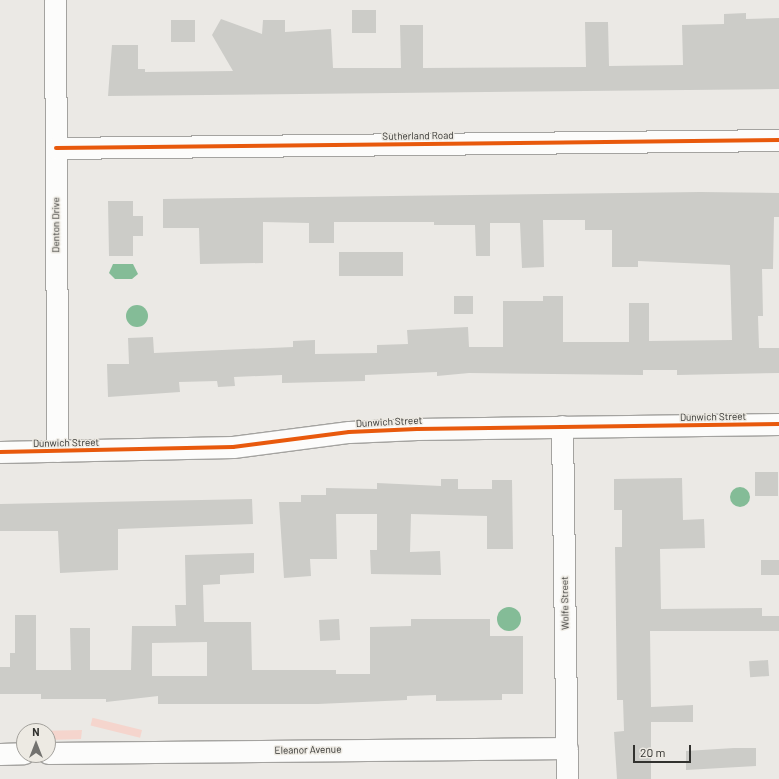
<!DOCTYPE html>
<style>
body{margin:0}
#map{position:relative;width:779px;height:779px;overflow:hidden;background:#ebe9e5;font-family:Barlow,sans-serif}
div>[style]{position:absolute}
[style*='--x']{left:calc(var(--x)*1px);top:calc(var(--y)*1px);width:calc(var(--w)*1px);rotate:calc(var(--a)*1deg)}
.green>*{inset:0;background:#f5d5cd;transform-origin:0 0}
.water>*{inset:0;background:#84bc97}
.round{border-radius:50%}
.building>*{inset:0;background:#ccccc8;transform-origin:0 0}
.roads{filter:drop-shadow(1px 0 #a4a3a0) drop-shadow(-1px 0 #a4a3a0) drop-shadow(0 1px #a4a3a0) drop-shadow(0 -1px #a4a3a0)}
.minor>*{height:21px;margin:-10.5px;padding:0 10.5px;transform-origin:10.5px;border-radius:10.5px;background:#fcfcfb}
.cycleway>*{height:4px;margin:-2px;padding:0 2px;transform-origin:2px;border-radius:2px;background:#e8590c}
span{translate:-50% -50%;white-space:nowrap;text-align:center;line-height:1.15;-webkit-text-stroke:3px #edeae3;paint-order:stroke}
.street-label{font-size:10px;color:#32322f}
.north{position:absolute;left:16px;top:723px;width:40px;height:40px;box-sizing:border-box;background:#edeae3;border:1px solid #a2a09b;border-radius:50%;rotate:0deg;font-size:11px;font-weight:700;line-height:16px;text-align:center;color:#32322f}
.north::after{content:'';display:block;margin:auto;width:14px;height:18px;background:#73726f;clip-path:polygon(50% 0,100% 100%,50% 72%,0 100%)}
.scale{position:absolute;left:633px;top:745px;width:58px;height:18px;box-sizing:border-box;border:2px solid #32322f;border-top:0;padding-left:5px;font-size:12px;line-height:14px;white-space:nowrap;color:#32322f;-webkit-text-stroke:3px #edeae3;paint-order:stroke}
</style>
<div id="map">
<div class="green">
<div style="clip-path:polygon(82px 730px,81px 739px,48px 740px,48px 731px,38px 731px)"></div>
<div style="left:142px;top:730px;width:8px;height:51px;rotate:104deg"></div>
</div>
<div class="water">
<div style="clip-path:polygon(113px 264px,133px 264px,138px 274px,132px 279px,115px 279px,109px 273px)"></div>
<div class="round" style="left:126px;top:305px;width:22px;height:22px"></div>
<div class="round" style="left:730px;top:487px;width:20px;height:20px"></div>
<div class="round" style="left:497px;top:607px;width:24px;height:24px"></div>
</div>
<div class="building">
<div style="left:352px;top:10px;width:24px;height:23px"></div>
<div style="clip-path:polygon(746px 13px,746px 19px,779px 18px,779px 89px,108px 96px,112px 45px,138px 45px,138px 69px,145px 69px,145px 72px,233px 71px,212px 35px,221px 19px,262px 34px,263px 20px,285px 20px,285px 32px,331px 29px,333px 68px,401px 68px,400px 25px,423px 25px,423px 68px,586px 67px,585px 22px,608px 22px,609px 66px,683px 65px,682px 25px,724px 24px,724px 14px)"></div>
<div style="left:171px;top:20px;width:24px;height:22px"></div>
<div style="clip-path:polygon(700px 192px,779px 193px,779px 217px,774px 217px,773px 269px,762px 269px,763px 316px,758px 316px,759px 348px,779px 348px,779px 373px,677px 375px,677px 370px,643px 370px,643px 375px,469px 373px,437px 376px,437px 372px,365px 375px,365px 381px,282px 383px,282px 375px,234px 377px,235px 386px,218px 387px,217px 381px,179px 382px,180px 392px,108px 397px,107px 364px,129px 364px,128px 338px,153px 337px,154px 353px,293px 347px,293px 341px,315px 340px,315px 354px,377px 353px,377px 345px,408px 344px,407px 330px,468px 327px,469px 347px,503px 347px,503px 301px,543px 301px,543px 296px,563px 296px,563px 342px,629px 342px,629px 303px,649px 303px,649px 341px,732px 340px,730px 265px,638px 261px,638px 267px,612px 267px,612px 230px,585px 230px,585px 220px,543px 220px,544px 267px,522px 268px,520px 223px,490px 223px,490px 256px,476px 256px,475px 225px,434px 225px,434px 222px,334px 222px,334px 243px,309px 243px,309px 223px,263px 222px,263px 263px,200px 264px,199px 228px,163px 228px,163px 199px)"></div>
<div style="clip-path:polygon(108px 201px,133px 201px,133px 216px,143px 216px,143px 236px,133px 236px,133px 256px,109px 256px)"></div>
<div style="left:339px;top:252px;width:64px;height:24px"></div>
<div style="left:454px;top:296px;width:19px;height:18px"></div>
<div style="left:755px;top:472px;width:23px;height:24px"></div>
<div style="clip-path:polygon(682px 478px,683px 520px,704px 519px,705px 548px,660px 549px,661px 609px,762px 608px,762px 616px,779px 616px,779px 631px,650px 631px,651px 707px,693px 705px,693px 722px,651px 722px,651px 779px,617px 779px,614px 732px,624px 731px,623px 700px,617px 700px,615px 547px,622px 547px,622px 510px,614px 510px,614px 479px)"></div>
<div style="clip-path:polygon(441px 479px,458px 479px,458px 489px,492px 489px,492px 480px,512px 480px,513px 549px,487px 549px,487px 516px,411px 514px,410px 552px,440px 551px,441px 575px,371px 574px,370px 550px,377px 550px,377px 514px,336px 514px,337px 559px,310px 559px,311px 576px,284px 578px,279px 502px,301px 502px,301px 495px,326px 495px,326px 488px,377px 489px,377px 483px,441px 486px)"></div>
<div style="clip-path:polygon(252px 499px,253px 524px,118px 529px,118px 570px,60px 573px,58px 531px,0 531px,0 504px)"></div>
<div style="clip-path:polygon(evenodd,254px 553px,254px 573px,220px 575px,220px 584px,203px 585px,204px 622px,251px 622px,252px 670px,336px 670px,336px 674px,370px 674px,370px 627px,411px 626px,411px 619px,490px 619px,490px 636px,523px 636px,523px 694px,502px 694px,502px 700px,436px 701px,436px 695px,407px 696px,407px 700px,318px 704px,158px 704px,158px 696px,106px 702px,106px 699px,41px 699px,41px 694px,0 694px,0 667px,10px 667px,10px 653px,15px 653px,15px 615px,36px 615px,36px 670px,71px 670px,70px 628px,90px 628px,90px 670px,131px 670px,132px 626px,176px 626px,175px 605px,186px 605px,185px 555px,254px 553px,207px 642px,207px 676px,152px 676px,152px 643px,207px 642px)"></div>
<div style="left:779px;top:560px;width:15px;height:18px;rotate:90deg"></div>
<div style="left:339px;top:619px;width:21px;height:20px;rotate:87deg"></div>
<div style="left:768px;top:660px;width:16px;height:19px;rotate:86deg"></div>
<div style="clip-path:polygon(734px 748px,756px 748px,756px 766px,686px 770px,686px 751px)"></div>
</div>
<div class="roads">
<div class="minor">
<div style="--x:55;--y:0;--w:451;--a:89.7"></div>
<div style="--x:56;--y:148;--w:723;--a:-0.63"></div>
<div style="--x:562;--y:426;--w:353;--a:89.2"></div>
<div style="--x:0;--y:452;--w:233;--a:-1.2"></div>
<div style="--x:233;--y:447;--w:117;--a:-7.4"></div>
<div style="--x:349;--y:432;--w:68;--a:-2.5"></div>
<div style="--x:417;--y:429;--w:362;--a:-0.8"></div>
<div style="--x:48;--y:753;--w:519;--a:-0.55"></div>
<div style="--x:0;--y:754;--w:24;--a:-2"></div>
</div>
</div>
<div class="cycleway">
<div style="--x:56;--y:148;--w:723;--a:-0.63"></div>
<div style="--x:0;--y:452;--w:233;--a:-1.2"></div>
<div style="--x:233;--y:447;--w:117;--a:-7.4"></div>
<div style="--x:349;--y:432;--w:68;--a:-2.5"></div>
<div style="--x:417;--y:429;--w:362;--a:-0.8"></div>
</div>
<div class="street-label">
<span style="left:418px;top:136px;rotate:-1deg">Sutherland Road</span>
<span style="left:56px;top:225px;rotate:-90deg">Denton Drive</span>
<span style="left:713px;top:417px;rotate:-1deg">Dunwich Street</span>
<span style="left:389px;top:422px;rotate:-3deg">Dunwich Street</span>
<span style="left:66px;top:443px;rotate:-1deg">Dunwich Street</span>
<span style="left:565px;top:603px;rotate:-91deg">Wolfe Street</span>
<span style="left:308px;top:750px;rotate:-1deg">Eleanor Avenue</span>
</div>
<div class="north">N</div>
<div class="scale">20 m</div>
</div>
